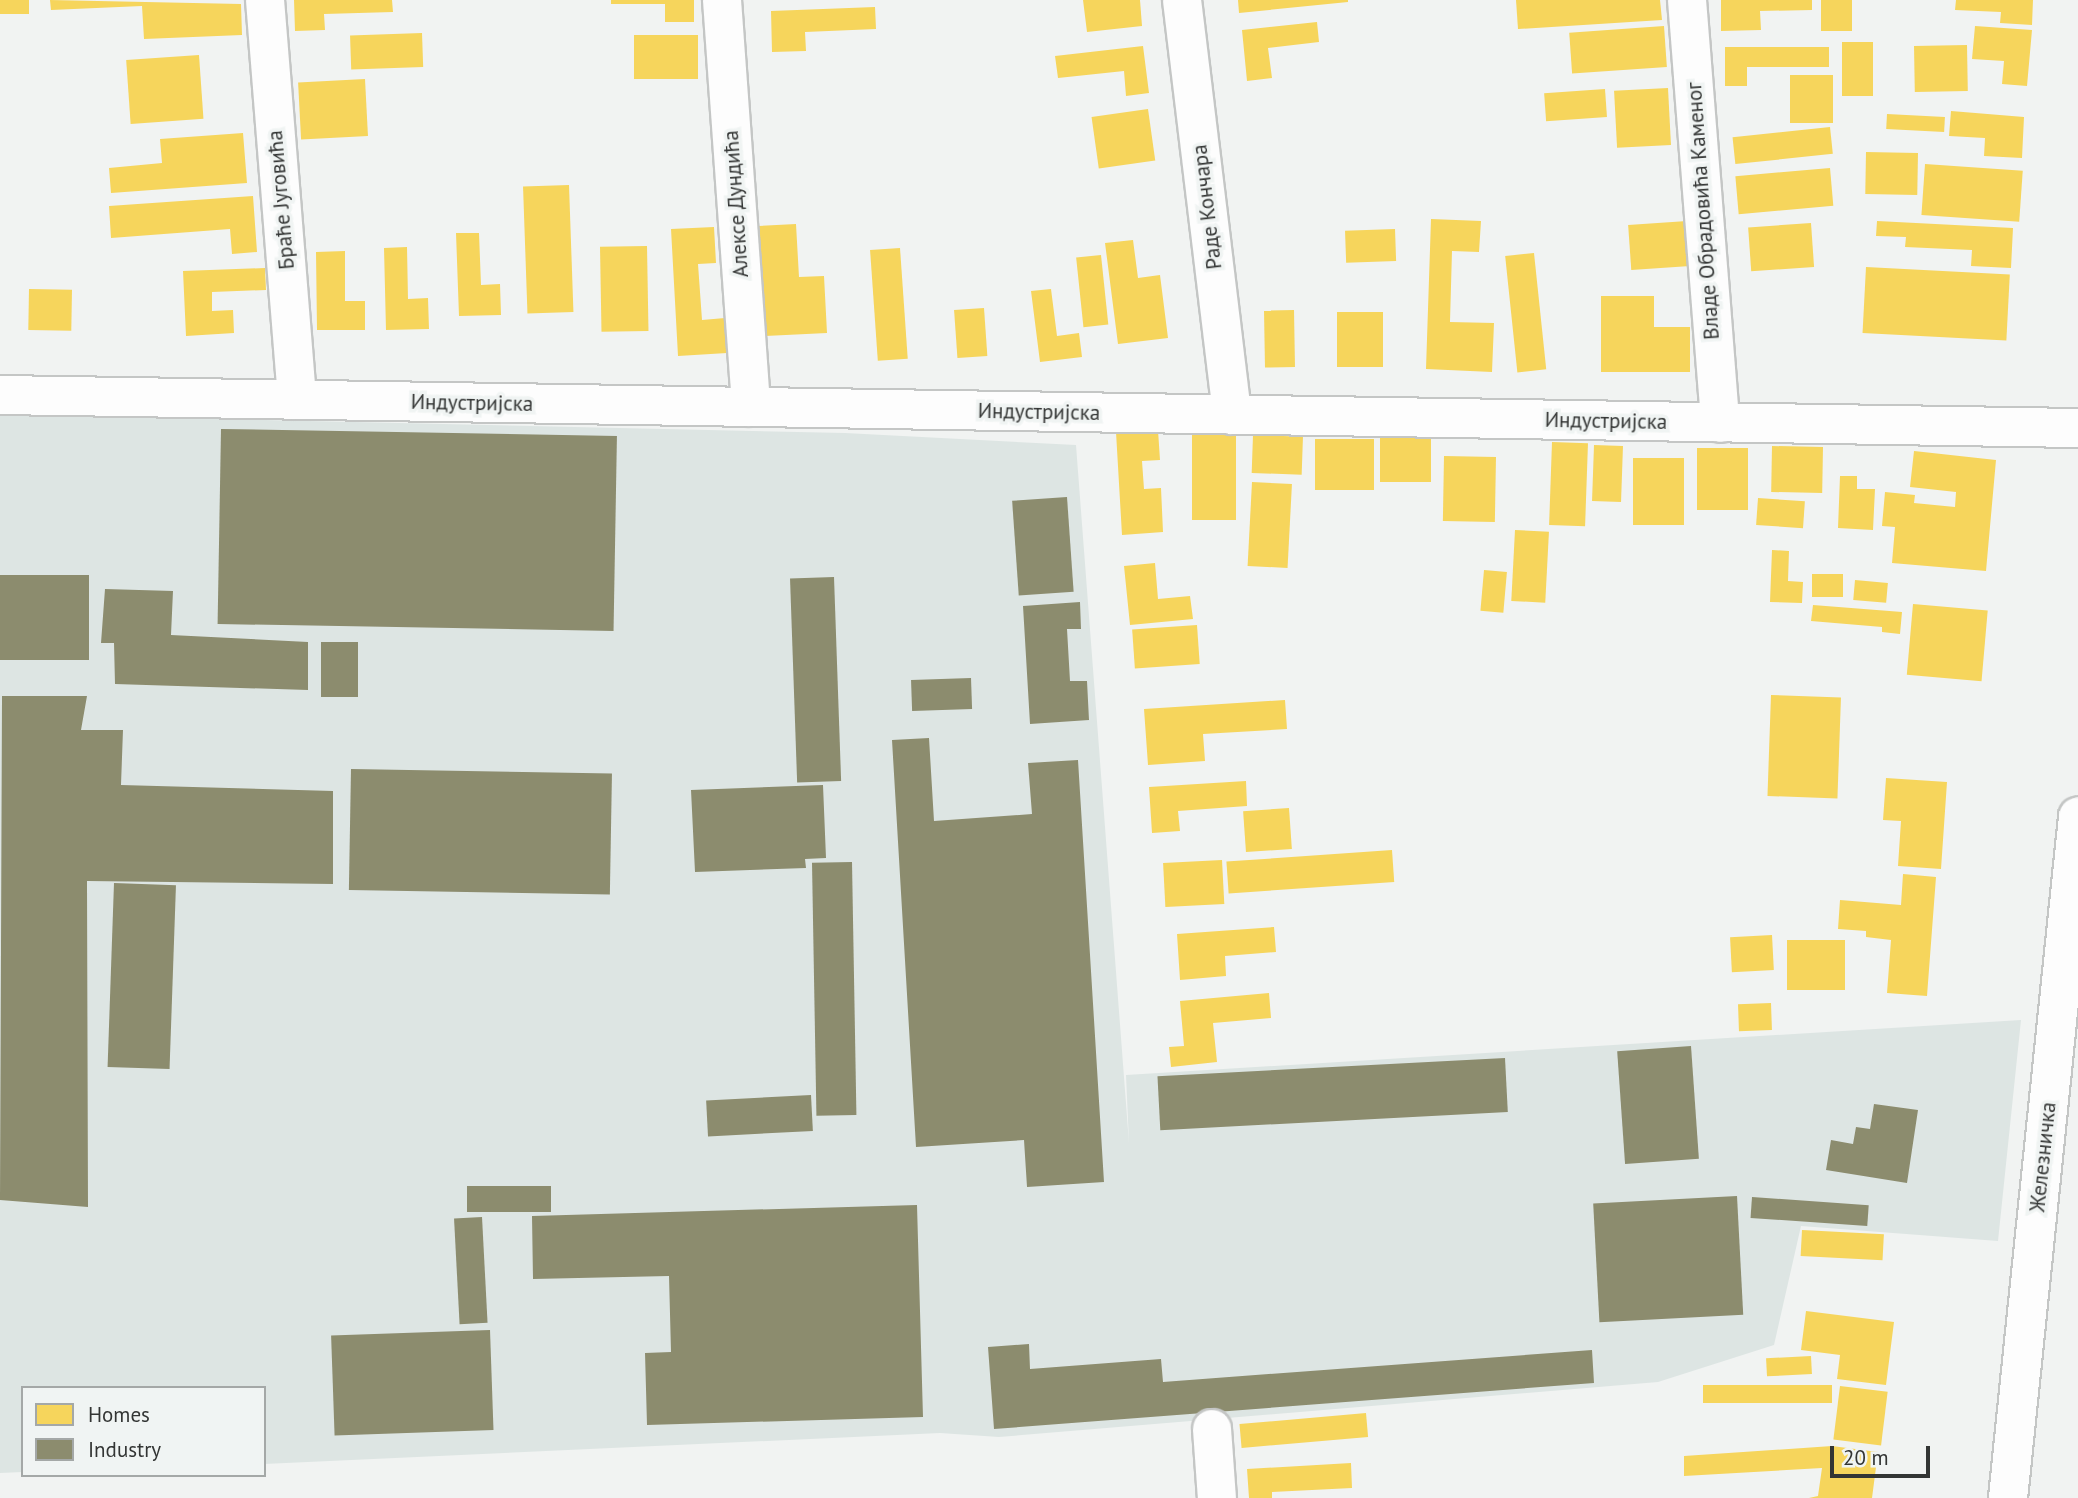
<!DOCTYPE html>
<meta charset="utf-8">
<style>
body{margin:0}
#map{position:relative;width:2078px;height:1498px;overflow:hidden;background:#f1f3f2;font-family:"PT Sans",sans-serif}
div>[style]{position:absolute}
[style*='--x']{left:calc(var(--x)*1px);top:calc(var(--y)*1px);width:calc(var(--w)*1px);rotate:calc(var(--a)*1deg)}
.built>*{inset:0;background:#dde5e3}
.homes>*{inset:0;background:#f6d55c;transform-origin:0 0}
.industry>*{inset:0;background:#8c8c6e;transform-origin:0 0}
.roads{filter:drop-shadow(2px 0 #c4c6c5) drop-shadow(-2px 0 #c4c6c5) drop-shadow(0 2px #c4c6c5) drop-shadow(0 -2px #c4c6c5)}
.minor>*{height:38px;margin:-19px;padding:0 19px;transform-origin:19px;border-radius:19px;background:#fdfdfd}
.secondary>*{height:38px;margin:-19px;padding:0 19px;transform-origin:19px;border-radius:19px;background:#fdfdfd}
span{translate:-50% -50%;white-space:nowrap;text-align:center;line-height:1.15;-webkit-text-stroke:7px #f0f4f3;paint-order:stroke}
.street-label{font-size:21px;color:#333534}
.legend{position:absolute;left:21px;top:1386px;width:245px;height:91px;box-sizing:border-box;background:#f0f4f3;border:2px solid #a4a8a7;margin:0;padding:9px 12px;list-style:none;font-size:21px;color:#333534}
.legend li{display:flex;align-items:center;gap:14px;height:35px}
.legend b{width:35px;border:2px solid #a4a8a7}
.scale{position:absolute;left:1830px;top:1446px;width:100px;height:32px;box-sizing:border-box;border:4px solid #333534;border-top:0;padding-left:9px;font-size:21px;line-height:24px;white-space:nowrap;color:#333534;-webkit-text-stroke:5px #f0f4f3;paint-order:stroke}
</style>
<div id="map">
<div class="built">
<div style="clip-path:polygon(0 414px,845px 433px,1076px 445px,1129px 1143px,1126px 1075px,2021px 1020px,1998px 1241px,1801px 1226px,1774px 1345px,1658px 1382px,999px 1437px,940px 1433px,264px 1464px,264px 1388px,23px 1388px,23px 1472px,0 1473px)"></div>
</div>
<div class="homes">
<div style="left:0;top:0;width:29px;height:14px"></div>
<div style="clip-path:polygon(50px 0,241px 4px,242px 35px,144px 39px,142px 6px,51px 10px)"></div>
<div style="clip-path:polygon(294px 0,392px 0,393px 12px,324px 14px,325px 30px,295px 31px)"></div>
<div style="clip-path:polygon(611px 0,694px 0,694px 22px,665px 22px,665px 4px,611px 4px)"></div>
<div style="clip-path:polygon(1083px 0,1140px 0,1142px 26px,1087px 32px)"></div>
<div style="clip-path:polygon(1238px 0,1348px 0,1348px 2px,1239px 13px)"></div>
<div style="clip-path:polygon(1516px 0,1660px 0,1662px 20px,1518px 29px)"></div>
<div style="clip-path:polygon(1721px 0,1812px 0,1812px 10px,1760px 11px,1761px 30px,1721px 31px)"></div>
<div style="left:1821px;top:0;width:31px;height:31px"></div>
<div style="clip-path:polygon(1956px 0,2033px 0,2032px 25px,2000px 23px,2001px 12px,1955px 10px)"></div>
<div style="clip-path:polygon(875px 7px,876px 29px,805px 32px,806px 51px,772px 52px,771px 11px)"></div>
<div style="clip-path:polygon(1317px 22px,1319px 42px,1268px 48px,1272px 78px,1247px 81px,1242px 30px)"></div>
<div style="left:1664px;top:26px;width:41px;height:95px;rotate:86deg"></div>
<div style="clip-path:polygon(1975px 26px,2032px 30px,2027px 86px,2002px 84px,2004px 61px,1972px 59px)"></div>
<div style="left:422px;top:33px;width:34px;height:72px;rotate:88deg"></div>
<div style="left:634px;top:35px;width:64px;height:44px"></div>
<div style="left:1842px;top:42px;width:31px;height:54px"></div>
<div style="left:1967px;top:45px;width:46px;height:53px;rotate:89deg"></div>
<div style="clip-path:polygon(1143px 46px,1149px 93px,1126px 96px,1124px 71px,1058px 78px,1055px 56px)"></div>
<div style="clip-path:polygon(1725px 47px,1829px 47px,1829px 67px,1747px 67px,1747px 86px,1725px 86px)"></div>
<div style="left:199px;top:55px;width:64px;height:73px;rotate:86deg"></div>
<div style="left:1833px;top:75px;width:48px;height:43px;rotate:90deg"></div>
<div style="left:365px;top:79px;width:57px;height:67px;rotate:87deg"></div>
<div style="left:1668px;top:88px;width:57px;height:54px;rotate:87deg"></div>
<div style="left:1605px;top:89px;width:28px;height:61px;rotate:86deg"></div>
<div style="left:1148px;top:109px;width:52px;height:57px;rotate:82deg"></div>
<div style="clip-path:polygon(1951px 111px,2024px 117px,2022px 158px,1984px 156px,1985px 138px,1949px 136px)"></div>
<div style="left:1887px;top:114px;width:58px;height:15px;rotate:3deg"></div>
<div style="left:1830px;top:127px;width:27px;height:98px;rotate:84deg"></div>
<div style="clip-path:polygon(243px 133px,247px 183px,111px 193px,109px 168px,162px 163px,160px 139px)"></div>
<div style="left:1866px;top:152px;width:52px;height:42px;rotate:1deg"></div>
<div style="left:1925px;top:164px;width:98px;height:51px;rotate:4deg"></div>
<div style="left:1830px;top:168px;width:38px;height:95px;rotate:85deg"></div>
<div style="left:569px;top:185px;width:127px;height:46px;rotate:88deg"></div>
<div style="clip-path:polygon(253px 196px,257px 252px,232px 254px,230px 229px,111px 238px,109px 206px)"></div>
<div style="clip-path:polygon(1431px 219px,1481px 221px,1479px 252px,1452px 251px,1450px 322px,1494px 323px,1492px 372px,1426px 369px)"></div>
<div style="left:1687px;top:221px;width:45px;height:59px;rotate:86deg"></div>
<div style="clip-path:polygon(1877px 221px,2013px 228px,2011px 268px,1971px 266px,1972px 250px,1905px 247px,1906px 237px,1876px 236px)"></div>
<div style="left:1811px;top:223px;width:44px;height:63px;rotate:86deg"></div>
<div style="clip-path:polygon(796px 224px,799px 277px,824px 276px,827px 333px,765px 336px,759px 226px)"></div>
<div style="clip-path:polygon(714px 227px,716px 263px,698px 264px,702px 320px,725px 318px,727px 353px,678px 356px,671px 229px)"></div>
<div style="left:1395px;top:229px;width:32px;height:50px;rotate:88deg"></div>
<div style="clip-path:polygon(456px 233px,479px 233px,481px 285px,500px 284px,501px 315px,459px 316px)"></div>
<div style="clip-path:polygon(1133px 240px,1138px 278px,1160px 275px,1168px 338px,1118px 344px,1105px 243px)"></div>
<div style="left:647px;top:246px;width:85px;height:47px;rotate:89deg"></div>
<div style="clip-path:polygon(407px 247px,408px 299px,428px 298px,429px 329px,386px 330px,384px 248px)"></div>
<div style="left:900px;top:248px;width:111px;height:30px;rotate:86deg"></div>
<div style="clip-path:polygon(345px 251px,345px 301px,365px 301px,365px 330px,317px 330px,316px 252px)"></div>
<div style="left:1534px;top:253px;width:117px;height:29px;rotate:84deg"></div>
<div style="left:1101px;top:255px;width:70px;height:25px;rotate:84deg"></div>
<div style="left:1866px;top:267px;width:144px;height:66px;rotate:3deg"></div>
<div style="clip-path:polygon(265px 268px,266px 290px,212px 292px,212px 311px,233px 310px,234px 333px,186px 336px,183px 271px)"></div>
<div style="left:29px;top:289px;width:43px;height:41px;rotate:1deg"></div>
<div style="clip-path:polygon(1051px 289px,1057px 336px,1079px 333px,1082px 357px,1040px 362px,1031px 291px)"></div>
<div style="clip-path:polygon(1601px 296px,1654px 296px,1654px 327px,1690px 327px,1690px 372px,1601px 372px)"></div>
<div style="left:984px;top:308px;width:48px;height:30px;rotate:86deg"></div>
<div style="left:1294px;top:310px;width:57px;height:30px;rotate:89deg"></div>
<div style="left:1337px;top:312px;width:46px;height:55px"></div>
<div style="clip-path:polygon(1158px 430px,1160px 460px,1142px 461px,1144px 489px,1161px 488px,1163px 532px,1122px 535px,1116px 432px)"></div>
<div style="left:1192px;top:433px;width:44px;height:87px"></div>
<div style="left:1380px;top:434px;width:51px;height:48px"></div>
<div style="left:1253px;top:435px;width:50px;height:38px;rotate:2deg"></div>
<div style="left:1315px;top:439px;width:59px;height:51px"></div>
<div style="left:1552px;top:442px;width:36px;height:83px;rotate:2deg"></div>
<div style="left:1594px;top:445px;width:29px;height:56px;rotate:2deg"></div>
<div style="left:1772px;top:446px;width:51px;height:46px;rotate:1deg"></div>
<div style="left:1697px;top:448px;width:51px;height:62px"></div>
<div style="clip-path:polygon(1914px 451px,1996px 460px,1986px 571px,1892px 563px,1895px 527px,1882px 526px,1885px 492px,1915px 495px,1914px 503px,1955px 507px,1956px 492px,1910px 487px)"></div>
<div style="left:1444px;top:456px;width:52px;height:65px;rotate:1deg"></div>
<div style="left:1633px;top:458px;width:51px;height:67px"></div>
<div style="clip-path:polygon(1840px 476px,1857px 476px,1857px 489px,1875px 489px,1873px 530px,1838px 528px)"></div>
<div style="left:1252px;top:482px;width:40px;height:84px;rotate:3deg"></div>
<div style="left:1758px;top:498px;width:47px;height:27px;rotate:4deg"></div>
<div style="left:1515px;top:530px;width:34px;height:71px;rotate:3deg"></div>
<div style="clip-path:polygon(1772px 550px,1789px 551px,1788px 581px,1803px 582px,1802px 603px,1770px 602px)"></div>
<div style="clip-path:polygon(1155px 563px,1158px 599px,1190px 596px,1193px 619px,1130px 625px,1124px 566px)"></div>
<div style="left:1484px;top:570px;width:23px;height:41px;rotate:5deg"></div>
<div style="left:1812px;top:574px;width:31px;height:23px"></div>
<div style="left:1855px;top:580px;width:33px;height:20px;rotate:5deg"></div>
<div style="left:1913px;top:604px;width:75px;height:71px;rotate:5deg"></div>
<div style="clip-path:polygon(1813px 605px,1902px 612px,1900px 634px,1882px 632px,1882px 627px,1811px 621px)"></div>
<div style="left:1197px;top:625px;width:39px;height:65px;rotate:86deg"></div>
<div style="left:1771px;top:695px;width:70px;height:101px;rotate:2deg"></div>
<div style="clip-path:polygon(1285px 700px,1287px 729px,1203px 734px,1205px 761px,1148px 765px,1144px 709px)"></div>
<div style="clip-path:polygon(1886px 778px,1947px 782px,1941px 869px,1898px 866px,1901px 821px,1883px 820px)"></div>
<div style="clip-path:polygon(1246px 781px,1247px 806px,1178px 811px,1180px 831px,1152px 833px,1149px 787px)"></div>
<div style="left:1289px;top:808px;width:41px;height:46px;rotate:86deg"></div>
<div style="left:1392px;top:850px;width:32px;height:166px;rotate:86deg"></div>
<div style="left:1222px;top:860px;width:44px;height:59px;rotate:87deg"></div>
<div style="clip-path:polygon(1903px 874px,1936px 877px,1927px 996px,1887px 993px,1891px 940px,1866px 937px,1866px 931px,1838px 929px,1840px 900px,1901px 905px)"></div>
<div style="clip-path:polygon(1274px 927px,1276px 952px,1225px 956px,1226px 976px,1180px 980px,1177px 934px)"></div>
<div style="left:1772px;top:935px;width:35px;height:42px;rotate:87deg"></div>
<div style="left:1787px;top:940px;width:58px;height:50px"></div>
<div style="clip-path:polygon(1269px 993px,1271px 1018px,1213px 1023px,1217px 1062px,1171px 1067px,1169px 1047px,1184px 1046px,1180px 1001px)"></div>
<div style="left:1771px;top:1003px;width:27px;height:33px;rotate:88deg"></div>
<div style="left:1802px;top:1230px;width:82px;height:26px;rotate:3deg"></div>
<div style="clip-path:polygon(1806px 1311px,1894px 1322px,1886px 1385px,1837px 1379px,1840px 1355px,1801px 1350px)"></div>
<div style="left:1811px;top:1356px;width:18px;height:45px;rotate:87deg"></div>
<div style="left:1832px;top:1385px;width:18px;height:129px;rotate:90deg"></div>
<div style="left:1840px;top:1386px;width:48px;height:54px;rotate:7deg"></div>
<div style="left:1366px;top:1413px;width:24px;height:127px;rotate:85deg"></div>
<div style="clip-path:polygon(1832px 1446px,1878px 1452px,1872px 1498px,1809px 1498px,1818px 1496px,1822px 1468px,1684px 1476px,1684px 1456px)"></div>
<div style="clip-path:polygon(1351px 1463px,1352px 1488px,1272px 1492px,1272px 1498px,1249px 1498px,1247px 1469px)"></div>
</div>
<div class="industry">
<div style="left:221px;top:429px;width:396px;height:195px;rotate:1deg"></div>
<div style="left:1067px;top:497px;width:95px;height:55px;rotate:86deg"></div>
<div style="left:0;top:575px;width:89px;height:85px"></div>
<div style="left:834px;top:577px;width:204px;height:44px;rotate:88deg"></div>
<div style="clip-path:polygon(105px 589px,173px 591px,171px 635px,308px 642px,308px 690px,115px 684px,114px 643px,101px 643px)"></div>
<div style="clip-path:polygon(1080px 602px,1081px 629px,1067px 629px,1070px 681px,1087px 681px,1089px 720px,1030px 724px,1023px 606px)"></div>
<div style="left:321px;top:642px;width:37px;height:55px"></div>
<div style="left:971px;top:678px;width:31px;height:60px;rotate:88deg"></div>
<div style="clip-path:polygon(2px 696px,87px 696px,81px 730px,123px 730px,121px 785px,333px 791px,333px 884px,87px 881px,88px 1207px,0 1200px)"></div>
<div style="clip-path:polygon(929px 738px,934px 821px,1032px 814px,1028px 763px,1078px 760px,1104px 1182px,1027px 1187px,1024px 1140px,916px 1147px,892px 740px)"></div>
<div style="left:351px;top:769px;width:261px;height:121px;rotate:1deg"></div>
<div style="clip-path:polygon(823px 785px,826px 858px,805px 859px,806px 868px,695px 872px,691px 790px)"></div>
<div style="left:852px;top:862px;width:253px;height:40px;rotate:89deg"></div>
<div style="left:114px;top:883px;width:62px;height:184px;rotate:2deg"></div>
<div style="left:1691px;top:1046px;width:113px;height:74px;rotate:86deg"></div>
<div style="left:1505px;top:1058px;width:54px;height:348px;rotate:87deg"></div>
<div style="left:811px;top:1095px;width:36px;height:105px;rotate:87deg"></div>
<div style="clip-path:polygon(1874px 1104px,1918px 1110px,1907px 1183px,1826px 1170px,1831px 1140px,1853px 1144px,1856px 1127px,1870px 1129px)"></div>
<div style="left:551px;top:1186px;width:26px;height:84px;rotate:90deg"></div>
<div style="left:1737px;top:1196px;width:119px;height:144px;rotate:87deg"></div>
<div style="left:1752px;top:1197px;width:117px;height:21px;rotate:4deg"></div>
<div style="clip-path:polygon(917px 1205px,923px 1417px,647px 1425px,645px 1353px,671px 1352px,669px 1276px,533px 1279px,532px 1216px)"></div>
<div style="left:482px;top:1217px;width:106px;height:28px;rotate:87deg"></div>
<div style="left:490px;top:1330px;width:100px;height:159px;rotate:88deg"></div>
<div style="clip-path:polygon(1029px 1344px,1030px 1369px,1161px 1359px,1163px 1382px,1592px 1350px,1594px 1383px,994px 1429px,988px 1347px)"></div>
</div>
<div class="roads">
<div class="minor">
<div style="--x:265;--y:0;--w:401;--a:85.4"></div>
<div style="--x:722;--y:0;--w:408;--a:85.9"></div>
<div style="--x:1182;--y:0;--w:418;--a:83.1"></div>
<div style="--x:1687;--y:0;--w:424;--a:85.5"></div>
<div style="--x:1212;--y:1429;--w:69;--a:85.9"></div>
<div style="--x:2008;--y:1498;--w:685;--a:-84.13"></div>
</div>
<div class="secondary">
<div style="--x:0;--y:395;--w:2078;--a:0.91"></div>
</div>
</div>
<div class="street-label">
<span style="left:281px;top:200px;rotate:-95deg">Браће Југовића</span>
<span style="left:736px;top:204px;rotate:-94deg">Алексе Дундића</span>
<span style="left:1207px;top:207px;rotate:-97deg">Раде Кончара</span>
<span style="left:1703px;top:211px;rotate:-94deg">Владе Обрадовића Каменог</span>
<span style="left:472px;top:403px;rotate:1deg">Индустријска</span>
<span style="left:1039px;top:412px;rotate:1deg">Индустријска</span>
<span style="left:1606px;top:421px;rotate:1deg">Индустријска</span>
<span style="left:2043px;top:1157px;rotate:-84deg">Железничка</span>
</div>
<ul class="legend">
<li><b style="height:19px;background:#f6d55c"></b>Homes</li>
<li><b style="height:19px;background:#8c8c6e"></b>Industry</li>
</ul>
<div class="scale">20 m</div>
</div>
